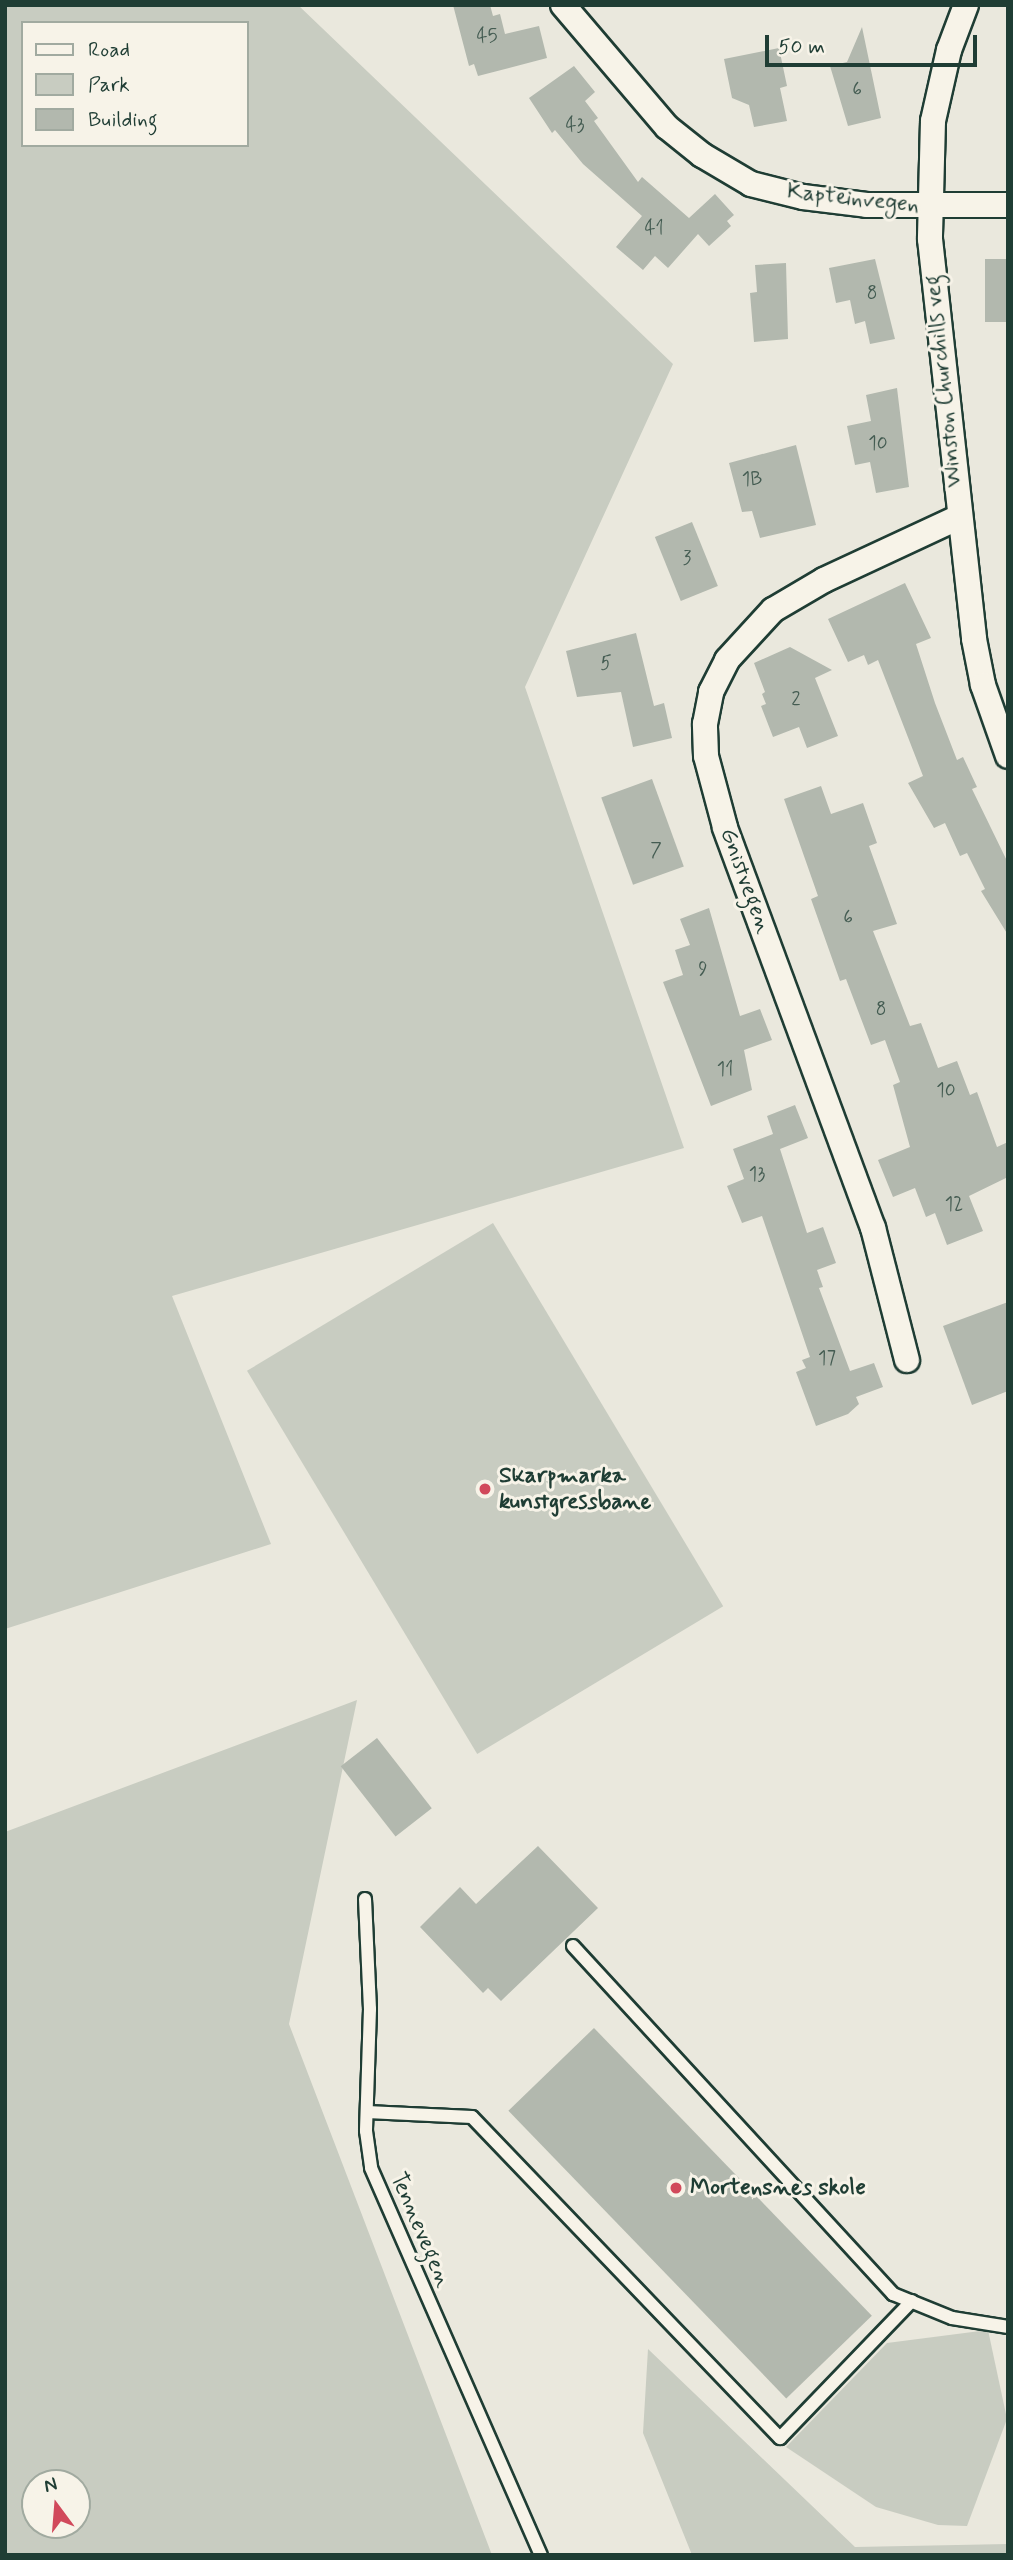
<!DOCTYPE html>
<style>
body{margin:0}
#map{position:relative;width:1013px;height:2560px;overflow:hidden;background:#eae8dd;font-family:Mynerve,sans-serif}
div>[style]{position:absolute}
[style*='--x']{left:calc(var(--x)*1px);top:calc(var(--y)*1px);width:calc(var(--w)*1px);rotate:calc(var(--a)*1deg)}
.green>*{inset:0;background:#c8ccc1;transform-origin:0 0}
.building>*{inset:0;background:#b2b8ae;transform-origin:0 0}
.roads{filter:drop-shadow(2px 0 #1f3d34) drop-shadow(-2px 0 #1f3d34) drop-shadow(0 2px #1f3d34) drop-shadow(0 -2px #1f3d34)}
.lane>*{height:12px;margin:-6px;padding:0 6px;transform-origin:6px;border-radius:6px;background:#f7f3e8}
.street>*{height:24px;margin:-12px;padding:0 12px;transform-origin:12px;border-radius:12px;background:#f7f3e8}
.dots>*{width:19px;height:19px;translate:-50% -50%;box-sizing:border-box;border:4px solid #f7f3e8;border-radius:50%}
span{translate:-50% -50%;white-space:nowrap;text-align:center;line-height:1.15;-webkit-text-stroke:6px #f7f3e8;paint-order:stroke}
.number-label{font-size:19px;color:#445c52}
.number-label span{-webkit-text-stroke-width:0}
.street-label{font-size:23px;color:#1f3d34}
.poi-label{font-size:23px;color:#1f3d34;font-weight:700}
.left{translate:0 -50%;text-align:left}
.frame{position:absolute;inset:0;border:7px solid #1f3d34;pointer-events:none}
.legend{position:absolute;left:21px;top:21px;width:228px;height:126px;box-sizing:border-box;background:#f7f3e8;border:2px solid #a1aaa0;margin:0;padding:9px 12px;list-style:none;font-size:21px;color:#1f3d34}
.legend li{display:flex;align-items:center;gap:14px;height:35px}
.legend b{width:35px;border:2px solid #a1aaa0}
.north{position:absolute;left:21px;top:2469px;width:70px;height:70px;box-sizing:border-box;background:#f7f3e8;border:2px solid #a1aaa0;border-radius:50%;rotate:344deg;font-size:19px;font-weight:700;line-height:28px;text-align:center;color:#1f3d34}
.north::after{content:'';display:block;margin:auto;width:24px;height:32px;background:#d1495b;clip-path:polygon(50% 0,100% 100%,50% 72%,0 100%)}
.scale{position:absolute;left:765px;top:35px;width:212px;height:32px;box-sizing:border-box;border:4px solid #1f3d34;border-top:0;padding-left:9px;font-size:21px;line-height:24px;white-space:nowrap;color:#1f3d34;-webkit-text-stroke:5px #f7f3e8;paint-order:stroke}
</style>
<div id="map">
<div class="green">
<div style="clip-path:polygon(evenodd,5px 5px,298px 5px,673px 364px,525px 687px,684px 1148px,172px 1296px,271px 1544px,5px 1629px,5px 5px,23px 23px,247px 23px,247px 145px,23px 145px,23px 23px)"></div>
<div style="left:493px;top:1223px;width:447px;height:287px;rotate:59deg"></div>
<div style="clip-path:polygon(evenodd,357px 1700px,289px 2024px,492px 2555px,5px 2555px,5px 1832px,357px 1700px,35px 2483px,77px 2483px,77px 2525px,35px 2525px,35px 2483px)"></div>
<div style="clip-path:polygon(988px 2330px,1007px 2419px,967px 2526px,938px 2525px,876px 2507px,786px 2447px,887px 2343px)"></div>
<div style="clip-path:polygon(648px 2349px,855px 2547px,1008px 2544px,1008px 2555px,692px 2555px,643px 2433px)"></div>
</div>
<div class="building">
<div style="clip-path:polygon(453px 5px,490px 5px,493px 16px,500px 14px,505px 34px,539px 26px,547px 58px,478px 76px,474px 64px,469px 66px)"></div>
<div style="clip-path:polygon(862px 27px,881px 118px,848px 126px,830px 66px,847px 62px)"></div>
<div style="clip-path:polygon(779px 48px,787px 86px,780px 88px,787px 121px,754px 127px,749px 105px,732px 98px,724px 59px)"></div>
<div style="clip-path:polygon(574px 66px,595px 92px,585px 101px,598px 118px,594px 121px,638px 182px,642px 177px,689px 218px,715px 194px,734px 215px,727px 221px,731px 226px,709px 246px,698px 234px,668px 268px,655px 256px,643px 270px,616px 247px,642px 216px,583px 164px,555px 130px,552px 133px,529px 98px)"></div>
<div style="clip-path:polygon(875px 259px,895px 339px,870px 344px,865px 321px,855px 324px,850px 300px,836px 303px,829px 268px)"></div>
<div style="left:985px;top:259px;width:23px;height:63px"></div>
<div style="clip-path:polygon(786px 263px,788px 339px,754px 342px,750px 293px,757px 292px,755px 265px)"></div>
<div style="clip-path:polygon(897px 388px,909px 487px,876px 493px,870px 462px,855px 465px,847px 426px,871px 421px,866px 395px)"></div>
<div style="clip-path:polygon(796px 445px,816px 525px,760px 538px,752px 511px,742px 512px,729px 463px)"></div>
<div style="left:692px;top:522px;width:69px;height:40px;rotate:68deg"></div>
<div style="clip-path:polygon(905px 583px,931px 638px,916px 644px,935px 703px,957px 760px,963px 757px,977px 787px,972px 789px,1008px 863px,1008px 935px,981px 891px,985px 889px,967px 853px,960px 856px,945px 823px,934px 828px,908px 783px,923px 776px,878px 660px,868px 665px,864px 655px,848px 662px,828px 619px)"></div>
<div style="clip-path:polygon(636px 633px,654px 706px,664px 703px,672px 738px,633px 747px,621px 692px,577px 697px,566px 651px)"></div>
<div style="clip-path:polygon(790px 647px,832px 670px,815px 678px,838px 736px,807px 748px,799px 727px,773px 737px,761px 706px,766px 704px,762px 694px,765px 692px,754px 663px)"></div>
<div style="left:652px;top:779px;width:93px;height:54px;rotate:70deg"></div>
<div style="clip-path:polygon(821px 786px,831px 814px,863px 803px,877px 843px,869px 846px,897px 924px,873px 931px,910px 1026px,921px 1023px,938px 1068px,957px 1061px,970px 1095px,977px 1092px,997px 1147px,1008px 1142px,1008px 1177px,969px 1196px,983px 1231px,947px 1245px,935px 1213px,926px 1217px,915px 1188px,893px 1197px,878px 1160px,910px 1147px,893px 1085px,900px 1082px,885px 1040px,871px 1045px,846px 979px,840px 981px,811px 899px,818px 896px,784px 799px)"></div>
<div style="clip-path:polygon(709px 908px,740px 1016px,760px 1009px,772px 1040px,744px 1050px,752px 1090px,711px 1106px,663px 982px,683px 975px,675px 950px,690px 945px,680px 919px)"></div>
<div style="clip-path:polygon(795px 1105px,808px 1138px,780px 1149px,807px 1233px,823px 1227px,836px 1263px,817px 1270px,823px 1287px,819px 1288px,850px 1371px,874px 1363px,883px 1387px,856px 1397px,859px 1404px,848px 1414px,816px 1426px,796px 1372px,806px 1368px,802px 1360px,810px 1357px,762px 1216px,742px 1223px,727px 1186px,744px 1179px,733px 1149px,773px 1134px,767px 1116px)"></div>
<div style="clip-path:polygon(1008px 1302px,1008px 1391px,972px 1405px,943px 1326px)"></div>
<div style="left:377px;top:1738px;width:89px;height:46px;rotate:52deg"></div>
<div style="clip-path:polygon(538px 1846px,598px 1908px,501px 2001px,488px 1988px,483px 1993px,420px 1927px,460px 1887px,476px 1904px)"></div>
<div style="left:594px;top:2028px;width:400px;height:119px;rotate:46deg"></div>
</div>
<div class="roads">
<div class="lane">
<div style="--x:365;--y:1899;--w:110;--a:87.4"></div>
<div style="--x:370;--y:2009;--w:122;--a:91.9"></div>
<div style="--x:366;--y:2131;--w:37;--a:82"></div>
<div style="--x:371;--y:2168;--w:423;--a:66.3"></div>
<div style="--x:573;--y:1946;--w:473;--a:47.4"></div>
<div style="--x:893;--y:2294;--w:64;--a:22.1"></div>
<div style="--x:952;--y:2318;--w:57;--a:9.1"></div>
<div style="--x:367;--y:2112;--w:105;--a:2.7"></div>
<div style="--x:472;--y:2117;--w:445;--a:46.2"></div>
<div style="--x:780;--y:2438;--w:190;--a:-46.1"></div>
</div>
<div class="street">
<div style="--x:563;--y:5;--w:160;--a:49.6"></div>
<div style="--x:667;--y:127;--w:45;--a:38.7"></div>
<div style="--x:702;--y:155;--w:57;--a:30.6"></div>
<div style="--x:751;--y:184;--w:54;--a:14"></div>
<div style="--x:803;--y:197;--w:64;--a:7.1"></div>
<div style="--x:867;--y:205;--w:141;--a:0"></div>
<div style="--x:966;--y:5;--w:48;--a:110.7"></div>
<div style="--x:949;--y:50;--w:73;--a:102.7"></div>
<div style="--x:933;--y:121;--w:118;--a:91.5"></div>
<div style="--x:930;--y:239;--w:402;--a:83.7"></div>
<div style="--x:974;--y:639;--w:47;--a:78.9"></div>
<div style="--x:983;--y:685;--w:75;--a:70.6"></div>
<div style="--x:907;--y:1360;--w:136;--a:-104.4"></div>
<div style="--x:873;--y:1228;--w:427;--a:-110.3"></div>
<div style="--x:725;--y:827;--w:73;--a:-105"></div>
<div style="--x:706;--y:756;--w:32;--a:-92"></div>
<div style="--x:705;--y:724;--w:33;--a:-79"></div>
<div style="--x:711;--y:692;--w:36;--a:-63"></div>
<div style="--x:727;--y:660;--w:68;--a:-47.4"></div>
<div style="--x:773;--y:610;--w:59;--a:-30.5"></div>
<div style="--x:824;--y:580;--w:149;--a:-25"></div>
</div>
</div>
<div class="dots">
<div style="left:485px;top:1489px;background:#d1495b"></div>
<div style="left:676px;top:2188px;background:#d1495b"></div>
</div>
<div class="number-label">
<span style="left:487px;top:37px">45</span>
<span style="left:857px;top:90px">6</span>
<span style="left:575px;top:126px">43</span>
<span style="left:654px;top:229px">41</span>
<span style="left:872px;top:294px">8</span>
<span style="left:878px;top:444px">10</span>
<span style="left:752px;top:480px">1B</span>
<span style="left:687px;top:559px">3</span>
<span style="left:606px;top:664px">5</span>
<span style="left:796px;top:700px">2</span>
<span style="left:656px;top:851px">7</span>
<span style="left:848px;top:918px">6</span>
<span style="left:703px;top:970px">9</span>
<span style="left:881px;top:1010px">8</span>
<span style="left:725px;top:1070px">11</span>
<span style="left:946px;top:1091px">10</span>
<span style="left:757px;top:1175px">13</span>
<span style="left:954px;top:1205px">12</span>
<span style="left:827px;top:1359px">17</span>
</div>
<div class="street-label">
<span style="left:853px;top:199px;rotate:6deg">Kapteinvegen</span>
<span style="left:944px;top:381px;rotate:-96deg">Winston Churchills veg</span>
<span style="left:745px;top:881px;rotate:70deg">Gnistvegen</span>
<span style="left:420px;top:2230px;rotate:67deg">Tennevegen</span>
</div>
<div class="poi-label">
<span class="left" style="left:499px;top:1489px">Skarpmarka<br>kunstgressbane</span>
<span class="left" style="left:690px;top:2188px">Mortensnes skole</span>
</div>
<div class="frame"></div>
<ul class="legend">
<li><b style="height:9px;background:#f7f3e8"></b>Road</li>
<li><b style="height:19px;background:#c8ccc1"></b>Park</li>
<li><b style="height:19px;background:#b2b8ae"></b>Building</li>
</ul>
<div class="north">N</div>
<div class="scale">50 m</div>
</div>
